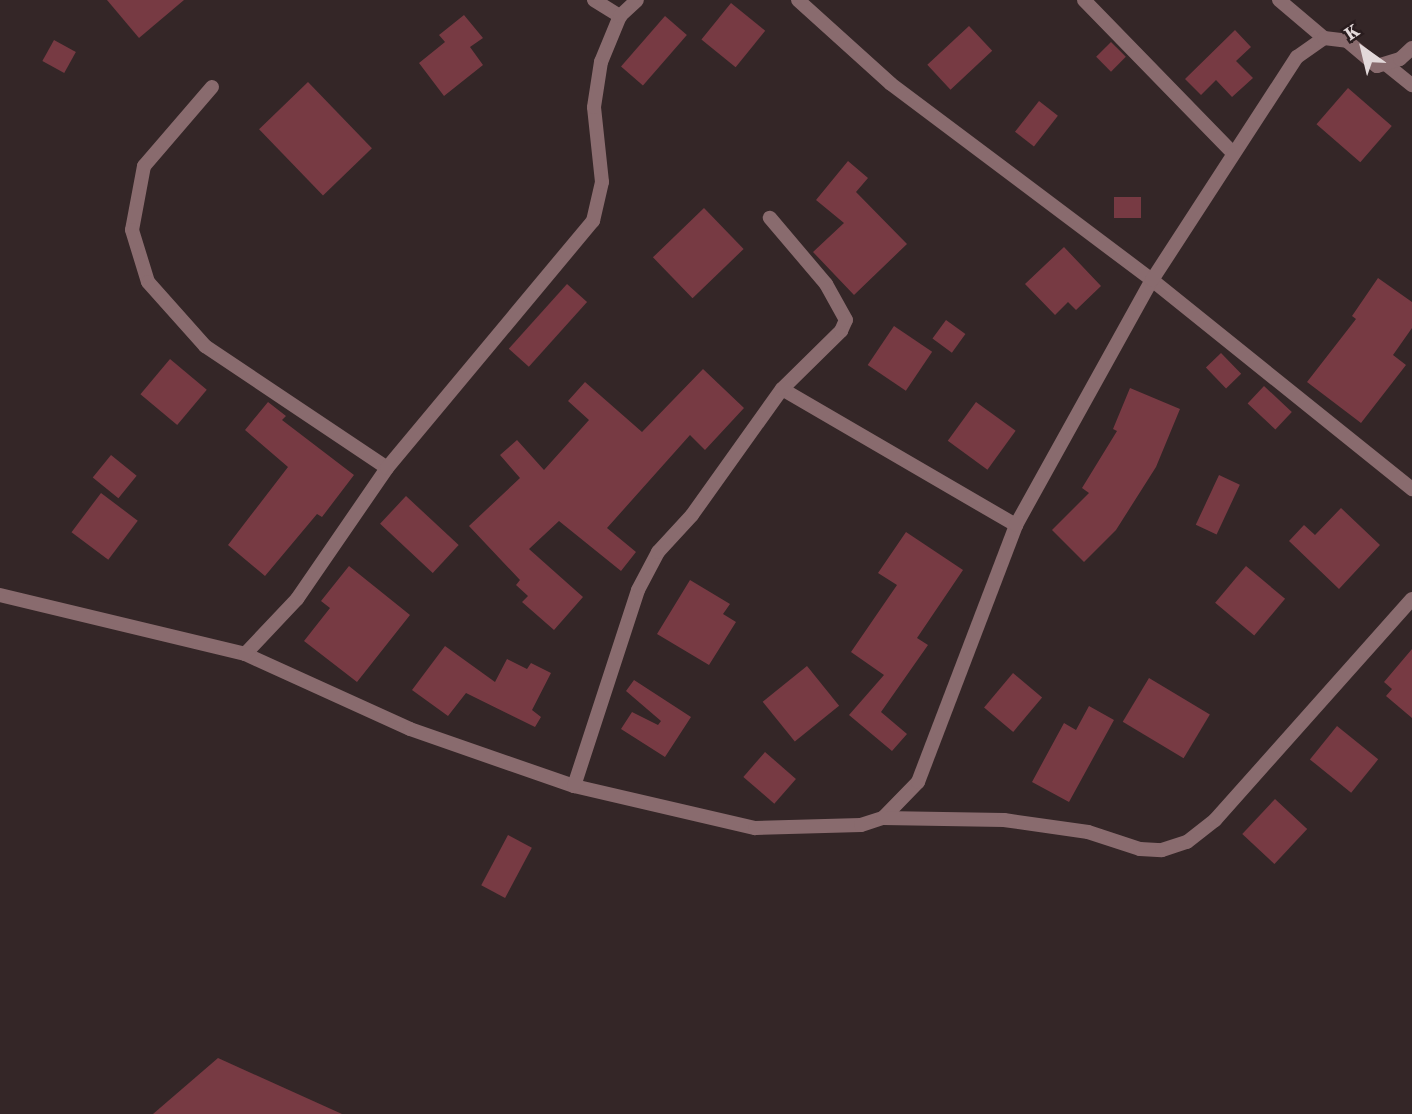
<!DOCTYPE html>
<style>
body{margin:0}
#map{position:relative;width:1412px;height:1114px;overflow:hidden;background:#342627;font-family:"Source Serif 4",serif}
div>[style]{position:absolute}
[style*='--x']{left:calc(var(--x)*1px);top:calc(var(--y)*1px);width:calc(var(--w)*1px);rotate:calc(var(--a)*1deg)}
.building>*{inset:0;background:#773a43;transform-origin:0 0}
.minor>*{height:14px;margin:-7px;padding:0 7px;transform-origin:7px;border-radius:7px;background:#896b6e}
span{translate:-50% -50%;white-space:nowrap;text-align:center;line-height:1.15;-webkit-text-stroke:5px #291c1e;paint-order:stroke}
.north{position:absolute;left:1328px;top:14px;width:70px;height:70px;-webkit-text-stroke:5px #291c1e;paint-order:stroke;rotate:326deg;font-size:19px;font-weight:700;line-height:28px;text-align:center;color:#e3d9da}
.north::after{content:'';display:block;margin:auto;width:24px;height:32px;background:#e3d9da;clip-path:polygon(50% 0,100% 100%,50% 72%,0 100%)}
</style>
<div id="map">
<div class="building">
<div style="clip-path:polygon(107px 0,184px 0,139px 38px)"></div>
<div style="left:731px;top:3px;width:44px;height:47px;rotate:39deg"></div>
<div style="clip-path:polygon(464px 15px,483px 38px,470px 47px,483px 65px,444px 96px,419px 63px,445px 42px,439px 35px)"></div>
<div style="left:665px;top:16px;width:29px;height:67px;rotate:41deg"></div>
<div style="left:969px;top:26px;width:34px;height:57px;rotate:47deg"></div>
<div style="clip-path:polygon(1235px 30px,1251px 47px,1236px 61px,1253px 78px,1232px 97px,1216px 80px,1201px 95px,1185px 79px)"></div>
<div style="left:54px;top:40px;width:25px;height:24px;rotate:29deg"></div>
<div style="left:1111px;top:42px;width:21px;height:21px;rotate:45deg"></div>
<div style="left:308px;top:82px;width:92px;height:68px;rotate:46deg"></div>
<div style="left:1348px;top:88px;width:58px;height:48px;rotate:41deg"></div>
<div style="left:1039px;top:101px;width:24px;height:39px;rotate:38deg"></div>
<div style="clip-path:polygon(848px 161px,868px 178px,856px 192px,907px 244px,854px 295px,813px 252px,844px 223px,816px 200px)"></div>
<div style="left:1114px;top:197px;width:27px;height:21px"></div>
<div style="left:704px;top:208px;width:57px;height:71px;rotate:46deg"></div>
<div style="clip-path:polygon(1064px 247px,1101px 286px,1076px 310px,1068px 302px,1055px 315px,1025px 284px)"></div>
<div style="clip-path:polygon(1378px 278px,1412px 302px,1412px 328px,1393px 355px,1406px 365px,1361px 423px,1307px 382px,1356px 319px,1352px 316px)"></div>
<div style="left:567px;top:284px;width:27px;height:87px;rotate:42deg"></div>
<div style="left:946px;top:320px;width:24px;height:23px;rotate:36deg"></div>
<div style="left:894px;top:326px;width:46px;height:47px;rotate:34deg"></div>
<div style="left:1221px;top:353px;width:29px;height:21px;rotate:46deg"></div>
<div style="left:170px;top:359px;width:48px;height:46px;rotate:40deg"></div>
<div style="clip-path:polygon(703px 369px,744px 408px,705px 450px,690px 435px,607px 528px,636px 552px,621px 571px,559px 521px,529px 549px,583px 597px,554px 630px,522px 602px,528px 596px,516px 585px,520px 580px,469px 526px,520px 478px,500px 455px,517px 440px,544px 470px,589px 420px,568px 401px,585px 382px,642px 432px)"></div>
<div style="left:1264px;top:386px;width:38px;height:24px;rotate:43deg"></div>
<div style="clip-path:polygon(1130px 388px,1180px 409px,1156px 467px,1116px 530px,1084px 562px,1052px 530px,1089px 493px,1082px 488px,1117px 431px,1113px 429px)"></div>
<div style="clip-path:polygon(268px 402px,286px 416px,282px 420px,354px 475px,322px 517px,317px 514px,265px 576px,228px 545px,288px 467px,245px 430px)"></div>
<div style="left:976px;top:402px;width:49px;height:48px;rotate:36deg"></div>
<div style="left:111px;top:455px;width:33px;height:29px;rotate:39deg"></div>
<div style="left:1219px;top:475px;width:23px;height:55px;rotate:25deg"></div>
<div style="left:101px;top:493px;width:46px;height:49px;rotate:37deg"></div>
<div style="left:406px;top:496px;width:72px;height:38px;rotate:43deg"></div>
<div style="clip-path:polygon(1341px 508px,1380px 545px,1339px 589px,1289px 541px,1304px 525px,1315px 535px)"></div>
<div style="clip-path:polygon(906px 532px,963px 570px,917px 638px,928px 645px,881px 712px,907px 734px,892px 751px,849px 715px,884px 675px,851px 652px,897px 585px,878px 573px)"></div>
<div style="clip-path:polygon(349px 566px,410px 615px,357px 682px,304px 641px,330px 608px,321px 601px)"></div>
<div style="left:1246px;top:566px;width:51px;height:48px;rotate:40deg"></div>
<div style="clip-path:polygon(690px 580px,730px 604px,723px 614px,736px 622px,709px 665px,657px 634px)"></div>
<div style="clip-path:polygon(445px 646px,495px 682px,507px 659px,527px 669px,531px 663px,551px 673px,532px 710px,541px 717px,535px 727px,466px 693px,448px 716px,412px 690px)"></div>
<div style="clip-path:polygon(1412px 649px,1412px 718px,1386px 696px,1392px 689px,1384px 682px)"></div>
<div style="left:807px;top:666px;width:51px;height:57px;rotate:51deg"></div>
<div style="left:1013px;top:673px;width:38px;height:45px;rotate:40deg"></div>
<div style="left:1149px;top:678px;width:71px;height:51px;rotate:31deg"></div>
<div style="clip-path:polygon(634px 680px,691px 717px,665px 757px,621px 729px,632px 712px,658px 725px,661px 721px,626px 691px)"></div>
<div style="clip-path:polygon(1089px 706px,1114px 720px,1069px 802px,1032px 782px,1064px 723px,1076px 730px)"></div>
<div style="left:1337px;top:726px;width:53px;height:43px;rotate:39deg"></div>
<div style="left:765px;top:752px;width:41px;height:33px;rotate:41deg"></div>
<div style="left:1275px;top:799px;width:44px;height:48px;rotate:43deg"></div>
<div style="left:508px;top:835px;width:27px;height:57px;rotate:28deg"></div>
<div style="clip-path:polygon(218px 1058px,342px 1114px,153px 1114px)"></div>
</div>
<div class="minor">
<div style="--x:594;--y:0;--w:31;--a:32"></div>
<div style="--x:798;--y:0;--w:125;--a:42.1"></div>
<div style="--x:891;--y:84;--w:326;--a:36.9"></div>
<div style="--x:1152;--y:280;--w:334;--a:38.8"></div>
<div style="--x:1084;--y:0;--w:212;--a:45.8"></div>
<div style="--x:1279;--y:0;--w:59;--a:40.2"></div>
<div style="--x:1387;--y:65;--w:32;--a:39"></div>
<div style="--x:212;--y:87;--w:104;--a:130.7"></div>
<div style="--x:144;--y:166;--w:65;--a:100.6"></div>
<div style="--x:132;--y:230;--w:54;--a:72.9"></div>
<div style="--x:148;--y:282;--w:86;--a:48.3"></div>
<div style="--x:205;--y:346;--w:219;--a:33.8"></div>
<div style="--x:782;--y:389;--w:271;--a:30.2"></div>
<div style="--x:0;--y:595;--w:252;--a:13.5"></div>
<div style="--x:245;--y:654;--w:181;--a:24.4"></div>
<div style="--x:410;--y:729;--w:174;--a:19.2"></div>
<div style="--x:574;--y:786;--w:186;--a:13.1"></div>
<div style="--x:755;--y:828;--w:106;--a:-1.6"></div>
<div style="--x:861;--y:825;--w:23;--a:-18"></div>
<div style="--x:883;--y:818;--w:50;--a:-45.8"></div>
<div style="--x:918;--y:782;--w:275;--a:-69.1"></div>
<div style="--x:1016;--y:525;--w:280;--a:-61"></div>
<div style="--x:1152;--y:280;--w:266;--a:-57"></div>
<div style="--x:1297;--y:57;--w:33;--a:-35"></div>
<div style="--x:1324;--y:38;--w:23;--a:7"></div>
<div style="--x:1347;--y:41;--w:39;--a:40"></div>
<div style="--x:1377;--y:66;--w:24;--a:-17"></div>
<div style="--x:1400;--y:59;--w:16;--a:-43"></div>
<div style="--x:245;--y:654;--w:76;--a:-46.6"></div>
<div style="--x:297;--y:599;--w:159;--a:-55.5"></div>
<div style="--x:387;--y:468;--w:322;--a:-50.2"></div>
<div style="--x:593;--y:221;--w:40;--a:-77"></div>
<div style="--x:602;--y:182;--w:75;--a:-96.1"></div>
<div style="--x:594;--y:107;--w:46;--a:-81.2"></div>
<div style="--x:601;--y:62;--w:50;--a:-67.6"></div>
<div style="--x:620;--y:16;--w:23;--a:-43"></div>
<div style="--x:574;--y:786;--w:206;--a:-71.9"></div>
<div style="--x:638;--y:590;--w:43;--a:-62.2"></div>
<div style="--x:658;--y:552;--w:50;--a:-47.4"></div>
<div style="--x:692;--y:515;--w:155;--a:-54.5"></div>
<div style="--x:782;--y:389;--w:83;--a:-44.5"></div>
<div style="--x:841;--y:331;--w:12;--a:-66"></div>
<div style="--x:846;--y:320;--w:41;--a:-119.1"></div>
<div style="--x:826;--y:284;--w:87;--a:-130.3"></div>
<div style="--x:883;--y:818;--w:121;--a:0.9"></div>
<div style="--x:1004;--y:820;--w:85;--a:8.1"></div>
<div style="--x:1088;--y:832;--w:55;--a:18.1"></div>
<div style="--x:1140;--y:849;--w:22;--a:3"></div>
<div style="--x:1162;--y:850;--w:26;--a:-18"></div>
<div style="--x:1187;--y:842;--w:36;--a:-38"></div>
<div style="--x:1215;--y:820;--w:296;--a:-48.3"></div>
</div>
<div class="north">K</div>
</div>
